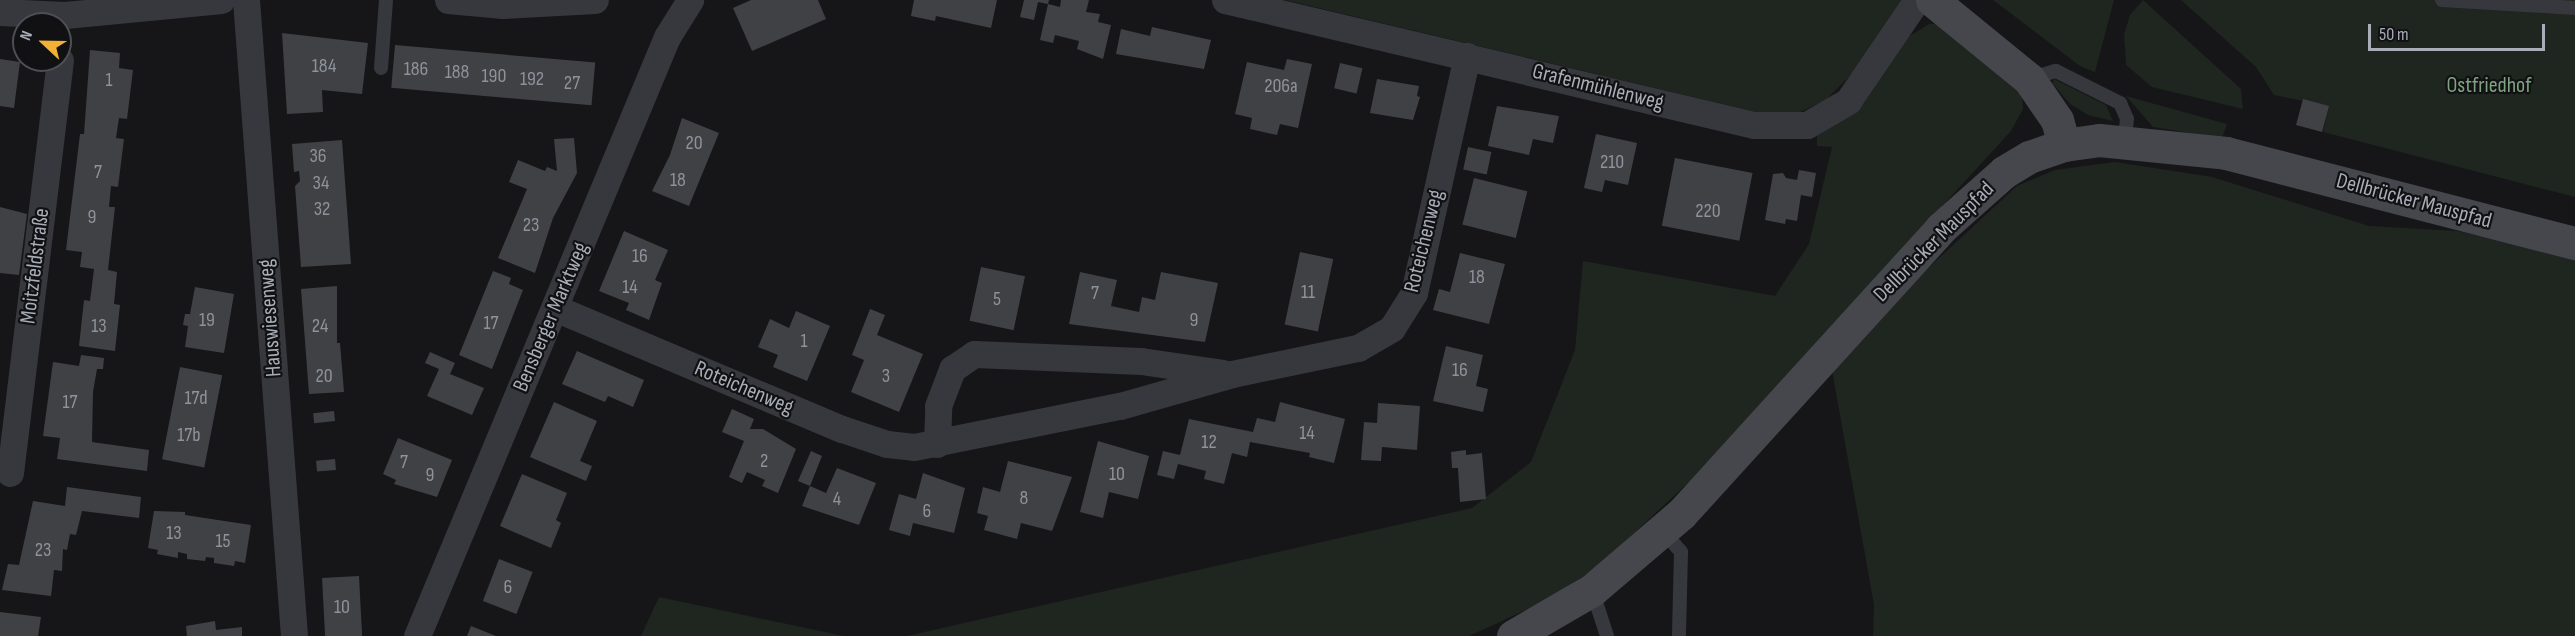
<!DOCTYPE html>
<meta charset="utf-8">
<style>
body{margin:0}
#map{position:relative;width:2575px;height:636px;overflow:hidden;background:#161618;font-family:"Sofia Sans Condensed",sans-serif}
div>[style]{position:absolute}
[style*='--x']{left:calc(var(--x)*1px);top:calc(var(--y)*1px);width:calc(var(--w)*1px);rotate:calc(var(--a)*1deg)}
.green>*{inset:0;background:#1e261f}
.building>*{inset:0;background:#404145;transform-origin:0 0}
.lane>*{height:14px;margin:-7px;padding:0 7px;transform-origin:7px;border-radius:7px;background:#37383d}
.street>*{height:27px;margin:-13.5px;padding:0 13.5px;transform-origin:13.5px;border-radius:13.5px;background:#37383d}
.secondary>*{height:33px;margin:-16.5px;padding:0 16.5px;transform-origin:16.5px;border-radius:16.5px;background:#45474d}
span{translate:-50% -50%;white-space:nowrap;text-align:center;line-height:1.15;-webkit-text-stroke:4.5px #111113;paint-order:stroke}
.number-label{font-size:20px;color:#8e929b}
.number-label span{-webkit-text-stroke-width:0}
.park-label{font-size:22px;color:#7fa381}
.street-label{font-size:22px;color:#a8adb8}
.north{position:absolute;left:12px;top:12px;width:60px;height:60px;box-sizing:border-box;background:#111113;border:2px solid #4d4f55;border-radius:50%;rotate:292deg;font-size:16px;font-weight:700;line-height:24px;text-align:center;color:#a8adb8}
.north::after{content:'';display:block;margin:auto;width:21px;height:27px;background:#f2b134;clip-path:polygon(50% 0,100% 100%,50% 72%,0 100%)}
.scale{position:absolute;left:2368px;top:24px;width:177px;height:27px;box-sizing:border-box;border:3px solid #a8adb8;border-top:0;padding-left:8px;font-size:18px;line-height:21px;white-space:nowrap;color:#a8adb8;-webkit-text-stroke:4px #111113;paint-order:stroke}
</style>
<div id="map">
<div class="green">
<div style="clip-path:polygon(1285px 0,1906px 0,1877px 48px,1826px 100px,1798px 113px,1756px 112px)"></div>
<div style="clip-path:polygon(1993px 0,2114px 0,2095px 72px,2080px 66px)"></div>
<div style="clip-path:polygon(2143px 0,2241px 89px,2243px 109px,2152px 87px,2126px 65px,2124px 35px,2130px 15px)"></div>
<div style="clip-path:polygon(2181px 0,2575px 0,2575px 197px,2323px 132px,2329px 106px,2274px 95px,2256px 67px)"></div>
<div style="clip-path:polygon(1941px 23px,2022px 87px,2023px 109px,2011px 131px,1690px 481px,1602px 563px,1552px 598px,1469px 636px,907px 636px,1472px 508px,1531px 462px,1575px 350px,1583px 261px,1775px 296px,1809px 244px,1832px 147px,1817px 146px,1817px 124px,1908px 37px,1929px 24px)"></div>
<div style="clip-path:polygon(2054px 79px,2106px 105px,2113px 121px,2088px 115px,2070px 104px,2052px 83px)"></div>
<div style="clip-path:polygon(2126px 96px,2227px 124px,2222px 138px,2153px 127px)"></div>
<div style="clip-path:polygon(2115px 162px,2212px 177px,2369px 226px,2457px 231px,2575px 257px,2575px 636px,1873px 636px,1874px 605px,1830px 359px,2017px 186px,2055px 170px)"></div>
<div style="clip-path:polygon(659px 597px,844px 636px,641px 636px)"></div>
</div>
<div class="building">
<div style="clip-path:polygon(751px 0,818px 0,826px 19px,752px 51px,733px 8px)"></div>
<div style="clip-path:polygon(914px 0,997px 0,991px 28px,936px 16px,935px 21px,911px 16px)"></div>
<div style="clip-path:polygon(1024px 0,1049px 0,1048px 4px,1038px 2px,1034px 20px,1020px 17px)"></div>
<div style="clip-path:polygon(1061px 0,1089px 0,1086px 12px,1100px 14px,1098px 22px,1111px 25px,1103px 59px,1077px 49px,1079px 41px,1055px 35px,1053px 43px,1040px 40px,1048px 4px,1060px 7px)"></div>
<div style="clip-path:polygon(1152px 27px,1211px 40px,1204px 69px,1116px 54px,1121px 29px,1150px 36px)"></div>
<div style="clip-path:polygon(282px 33px,368px 43px,362px 94px,322px 90px,323px 112px,287px 114px)"></div>
<div style="left:395px;top:45px;width:201px;height:43px;rotate:5deg"></div>
<div style="clip-path:polygon(90px 50px,120px 53px,119px 68px,133px 70px,127px 119px,119px 118px,116px 138px,124px 139px,118px 187px,111px 186px,109px 207px,115px 207px,108px 270px,117px 272px,114px 304px,120px 305px,115px 351px,79px 346px,84px 300px,90px 301px,94px 269px,80px 267px,82px 252px,66px 250px,80px 134px,84px 134px)"></div>
<div style="clip-path:polygon(0 59px,20px 62px,14px 108px,0 106px)"></div>
<div style="clip-path:polygon(1287px 59px,1312px 64px,1298px 128px,1280px 124px,1277px 135px,1250px 129px,1252px 118px,1235px 114px,1247px 62px,1284px 70px)"></div>
<div style="left:1340px;top:63px;width:23px;height:26px;rotate:13deg"></div>
<div style="clip-path:polygon(1377px 79px,1419px 86px,1417px 96px,1420px 97px,1413px 120px,1370px 113px)"></div>
<div style="left:2303px;top:99px;width:27px;height:27px;rotate:15deg"></div>
<div style="clip-path:polygon(1497px 106px,1559px 116px,1553px 143px,1533px 139px,1529px 155px,1488px 146px)"></div>
<div style="clip-path:polygon(682px 118px,719px 133px,689px 206px,652px 191px,670px 155px)"></div>
<div style="clip-path:polygon(1596px 134px,1637px 143px,1628px 185px,1605px 180px,1602px 192px,1584px 188px)"></div>
<div style="clip-path:polygon(574px 138px,577px 173px,553px 218px,535px 273px,498px 258px,527px 189px,509px 182px,518px 160px,545px 171px,547px 167px,557px 171px,554px 139px)"></div>
<div style="clip-path:polygon(342px 140px,351px 264px,301px 267px,295px 186px,300px 181px,299px 171px,294px 172px,292px 144px)"></div>
<div style="left:1468px;top:147px;width:24px;height:23px;rotate:12deg"></div>
<div style="left:1675px;top:158px;width:79px;height:69px;rotate:11deg"></div>
<div style="clip-path:polygon(1799px 170px,1816px 173px,1812px 197px,1801px 195px,1797px 221px,1786px 219px,1785px 224px,1765px 220px,1773px 174px,1783px 173px,1786px 178px,1797px 180px)"></div>
<div style="left:1474px;top:178px;width:55px;height:48px;rotate:14deg"></div>
<div style="clip-path:polygon(0 207px,27px 214px,19px 275px,0 273px)"></div>
<div style="clip-path:polygon(624px 231px,668px 250px,655px 280px,662px 283px,649px 320px,626px 310px,629px 303px,599px 291px)"></div>
<div style="left:1300px;top:252px;width:34px;height:74px;rotate:12deg"></div>
<div style="clip-path:polygon(1460px 253px,1505px 264px,1489px 324px,1433px 310px,1439px 289px,1450px 292px)"></div>
<div style="left:981px;top:267px;width:45px;height:55px;rotate:12deg"></div>
<div style="clip-path:polygon(493px 271px,511px 278px,509px 284px,523px 290px,492px 369px,459px 355px)"></div>
<div style="clip-path:polygon(1080px 272px,1117px 280px,1111px 306px,1139px 312px,1142px 297px,1155px 300px,1161px 272px,1218px 283px,1205px 342px,1069px 324px)"></div>
<div style="clip-path:polygon(337px 286px,337px 343px,340px 343px,344px 392px,309px 394px,301px 289px)"></div>
<div style="clip-path:polygon(195px 287px,234px 294px,224px 353px,185px 347px,188px 326px,183px 325px,185px 314px,190px 314px)"></div>
<div style="clip-path:polygon(870px 309px,885px 315px,877px 335px,923px 354px,899px 412px,851px 392px,864px 360px,852px 355px)"></div>
<div style="clip-path:polygon(796px 311px,830px 326px,807px 381px,773px 367px,778px 355px,758px 347px,770px 319px,789px 328px)"></div>
<div style="clip-path:polygon(1446px 346px,1483px 355px,1476px 386px,1488px 389px,1483px 412px,1433px 401px)"></div>
<div style="clip-path:polygon(577px 351px,644px 380px,633px 407px,608px 396px,605px 402px,562px 384px)"></div>
<div style="clip-path:polygon(430px 352px,455px 363px,450px 374px,484px 388px,472px 415px,427px 396px,439px 369px,425px 363px)"></div>
<div style="clip-path:polygon(81px 355px,104px 358px,103px 369px,97px 369px,93px 392px,92px 442px,149px 450px,147px 471px,57px 459px,60px 438px,43px 436px,53px 362px,79px 366px)"></div>
<div style="left:180px;top:367px;width:43px;height:94px;rotate:11deg"></div>
<div style="clip-path:polygon(554px 402px,597px 421px,580px 461px,592px 466px,586px 481px,530px 457px)"></div>
<div style="clip-path:polygon(1280px 402px,1345px 419px,1334px 463px,1309px 457px,1310px 453px,1250px 442px,1247px 457px,1232px 453px,1224px 484px,1204px 479px,1206px 471px,1178px 464px,1174px 479px,1157px 475px,1163px 451px,1180px 455px,1189px 419px,1253px 432px,1257px 418px,1275px 422px)"></div>
<div style="clip-path:polygon(1378px 403px,1420px 406px,1417px 450px,1382px 447px,1381px 461px,1361px 460px,1364px 422px,1377px 423px)"></div>
<div style="clip-path:polygon(732px 409px,754px 419px,750px 429px,763px 429px,796px 449px,778px 493px,762px 486px,765px 480px,747px 472px,742px 483px,729px 477px,744px 441px,722px 432px)"></div>
<div style="left:334px;top:411px;width:10px;height:21px;rotate:84deg"></div>
<div style="clip-path:polygon(398px 438px,452px 460px,437px 497px,394px 484px,396px 480px,383px 474px)"></div>
<div style="clip-path:polygon(1098px 441px,1149px 456px,1138px 499px,1109px 492px,1103px 518px,1080px 512px)"></div>
<div style="clip-path:polygon(1466px 450px,1466px 455px,1482px 453px,1486px 499px,1460px 502px,1458px 468px,1452px 468px,1451px 452px)"></div>
<div style="clip-path:polygon(811px 451px,822px 456px,810px 486px,826px 493px,837px 468px,876px 483px,859px 525px,802px 506px,810px 486px,798px 481px)"></div>
<div style="left:335px;top:459px;width:11px;height:19px;rotate:85deg"></div>
<div style="clip-path:polygon(1008px 461px,1072px 477px,1052px 531px,1021px 523px,1017px 539px,984px 530px,988px 516px,977px 513px,983px 487px,1000px 492px)"></div>
<div style="clip-path:polygon(923px 473px,965px 488px,954px 533px,913px 523px,910px 536px,889px 530px,899px 494px,916px 499px)"></div>
<div style="clip-path:polygon(522px 474px,567px 493px,556px 520px,561px 523px,551px 548px,500px 526px)"></div>
<div style="clip-path:polygon(67px 487px,141px 497px,139px 518px,82px 511px,76px 535px,70px 534px,67px 550px,63px 549px,62px 571px,54px 570px,51px 596px,2px 590px,8px 564px,19px 565px,33px 501px,65px 506px)"></div>
<div style="clip-path:polygon(154px 511px,185px 512px,185px 515px,251px 525px,245px 563px,235px 561px,234px 566px,214px 563px,214px 558px,206px 557px,205px 561px,187px 559px,187px 554px,178px 552px,178px 558px,157px 554px,158px 550px,148px 548px)"></div>
<div style="left:499px;top:559px;width:36px;height:45px;rotate:21deg"></div>
<div style="left:359px;top:576px;width:60px;height:37px;rotate:87deg"></div>
<div style="clip-path:polygon(0 612px,41px 617px,38px 636px,0 636px)"></div>
<div style="clip-path:polygon(215px 621px,216px 630px,242px 627px,242px 636px,187px 636px,186px 626px)"></div>
<div style="clip-path:polygon(471px 626px,496px 636px,467px 636px)"></div>
</div>
<div class="lane">
<div style="--x:2442;--y:0;--w:133;--a:3.4"></div>
<div style="--x:381;--y:68;--w:68;--a:-85.8"></div>
<div style="--x:2029;--y:79;--w:28;--a:-17"></div>
<div style="--x:2056;--y:71;--w:72;--a:26.6"></div>
<div style="--x:2120;--y:103;--w:17;--a:66"></div>
<div style="--x:2127;--y:119;--w:20;--a:96"></div>
<div style="--x:1662;--y:530;--w:29;--a:49"></div>
<div style="--x:1681;--y:552;--w:84;--a:91.4"></div>
<div style="--x:1592;--y:590;--w:48;--a:71.9"></div>
</div>
<div class="street">
<div style="--x:246;--y:0;--w:638;--a:85.68"></div>
<div style="--x:448;--y:0;--w:55;--a:5.2"></div>
<div style="--x:503;--y:5;--w:92;--a:-3.1"></div>
<div style="--x:1225;--y:0;--w:544;--a:13.29"></div>
<div style="--x:1754;--y:125;--w:53;--a:0"></div>
<div style="--x:1807;--y:125;--w:48;--a:-30.3"></div>
<div style="--x:1848;--y:101;--w:122;--a:-55.7"></div>
<div style="--x:0;--y:12;--w:65;--a:2.6"></div>
<div style="--x:65;--y:15;--w:157;--a:-5.5"></div>
<div style="--x:555;--y:308;--w:311;--a:22.9"></div>
<div style="--x:842;--y:429;--w:47;--a:18.4"></div>
<div style="--x:887;--y:444;--w:27;--a:6"></div>
<div style="--x:914;--y:447;--w:210;--a:-11.3"></div>
<div style="--x:1120;--y:406;--w:116;--a:-15.9"></div>
<div style="--x:1232;--y:374;--w:129;--a:-11.7"></div>
<div style="--x:1358;--y:348;--w:39;--a:-30"></div>
<div style="--x:1392;--y:328;--w:41;--a:-57.8"></div>
<div style="--x:1414;--y:293;--w:243;--a:-77.4"></div>
<div style="--x:937;--y:444;--w:38;--a:-88"></div>
<div style="--x:938;--y:406;--w:40;--a:-69"></div>
<div style="--x:952;--y:369;--w:27;--a:-34"></div>
<div style="--x:974;--y:354;--w:167;--a:2.4"></div>
<div style="--x:1141;--y:361;--w:82;--a:8.4"></div>
<div style="--x:10;--y:473;--w:416;--a:-83.1"></div>
<div style="--x:417;--y:636;--w:649;--a:-67.35"></div>
<div style="--x:667;--y:37;--w:44;--a:-58.1"></div>
</div>
<div class="secondary">
<div style="--x:1932;--y:0;--w:125;--a:39.2"></div>
<div style="--x:2029;--y:79;--w:50;--a:55.7"></div>
<div style="--x:2057;--y:120;--w:26;--a:74"></div>
<div style="--x:1513;--y:636;--w:91;--a:-30.2"></div>
<div style="--x:1592;--y:590;--w:118;--a:-40.5"></div>
<div style="--x:1682;--y:513;--w:385;--a:-47.7"></div>
<div style="--x:1941;--y:228;--w:84;--a:-41.6"></div>
<div style="--x:2004;--y:172;--w:29;--a:-31"></div>
<div style="--x:2029;--y:157;--w:37;--a:-19"></div>
<div style="--x:2064;--y:145;--w:35;--a:-8"></div>
<div style="--x:2099;--y:140;--w:128;--a:5.8"></div>
<div style="--x:2226;--y:153;--w:360;--a:14.5"></div>
</div>
<div class="number-label">
<span style="left:324px;top:66px">184</span>
<span style="left:416px;top:69px">186</span>
<span style="left:457px;top:72px">188</span>
<span style="left:494px;top:76px">190</span>
<span style="left:532px;top:79px">192</span>
<span style="left:109px;top:80px">1</span>
<span style="left:572px;top:83px">27</span>
<span style="left:1281px;top:86px">206a</span>
<span style="left:694px;top:143px">20</span>
<span style="left:318px;top:156px">36</span>
<span style="left:1612px;top:162px">210</span>
<span style="left:98px;top:172px">7</span>
<span style="left:678px;top:180px">18</span>
<span style="left:321px;top:183px">34</span>
<span style="left:322px;top:209px">32</span>
<span style="left:1708px;top:211px">220</span>
<span style="left:92px;top:217px">9</span>
<span style="left:531px;top:225px">23</span>
<span style="left:640px;top:256px">16</span>
<span style="left:1477px;top:277px">18</span>
<span style="left:630px;top:287px">14</span>
<span style="left:1308px;top:292px">11</span>
<span style="left:1095px;top:293px">7</span>
<span style="left:997px;top:299px">5</span>
<span style="left:207px;top:320px">19</span>
<span style="left:1194px;top:320px">9</span>
<span style="left:491px;top:323px">17</span>
<span style="left:99px;top:326px">13</span>
<span style="left:320px;top:326px">24</span>
<span style="left:804px;top:341px">1</span>
<span style="left:1460px;top:370px">16</span>
<span style="left:324px;top:376px">20</span>
<span style="left:886px;top:376px">3</span>
<span style="left:196px;top:398px">17d</span>
<span style="left:70px;top:402px">17</span>
<span style="left:1307px;top:433px">14</span>
<span style="left:189px;top:435px">17b</span>
<span style="left:1209px;top:442px">12</span>
<span style="left:764px;top:461px">2</span>
<span style="left:404px;top:462px">7</span>
<span style="left:1117px;top:474px">10</span>
<span style="left:430px;top:475px">9</span>
<span style="left:1024px;top:498px">8</span>
<span style="left:837px;top:499px">4</span>
<span style="left:927px;top:511px">6</span>
<span style="left:174px;top:533px">13</span>
<span style="left:223px;top:541px">15</span>
<span style="left:43px;top:550px">23</span>
<span style="left:508px;top:587px">6</span>
<span style="left:342px;top:607px">10</span>
</div>
<div class="park-label">
<span style="left:2489px;top:86px">Ostfriedhof</span>
</div>
<div class="street-label">
<span style="left:1598px;top:87px;rotate:14deg">Grafenmühlenweg</span>
<span style="left:2414px;top:201px;rotate:15deg">Dellbrücker Mauspfad</span>
<span style="left:1424px;top:241px;rotate:-76deg">Roteichenweg</span>
<span style="left:1934px;top:242px;rotate:-45deg">Dellbrücker Mauspfad</span>
<span style="left:35px;top:266px;rotate:-83deg">Moitzfeldstraße</span>
<span style="left:551px;top:317px;rotate:-67deg">Bensberger Marktweg</span>
<span style="left:270px;top:318px;rotate:-94deg">Hauswiesenweg</span>
<span style="left:744px;top:388px;rotate:23deg">Roteichenweg</span>
</div>
<div class="north">N</div>
<div class="scale">50 m</div>
</div>
